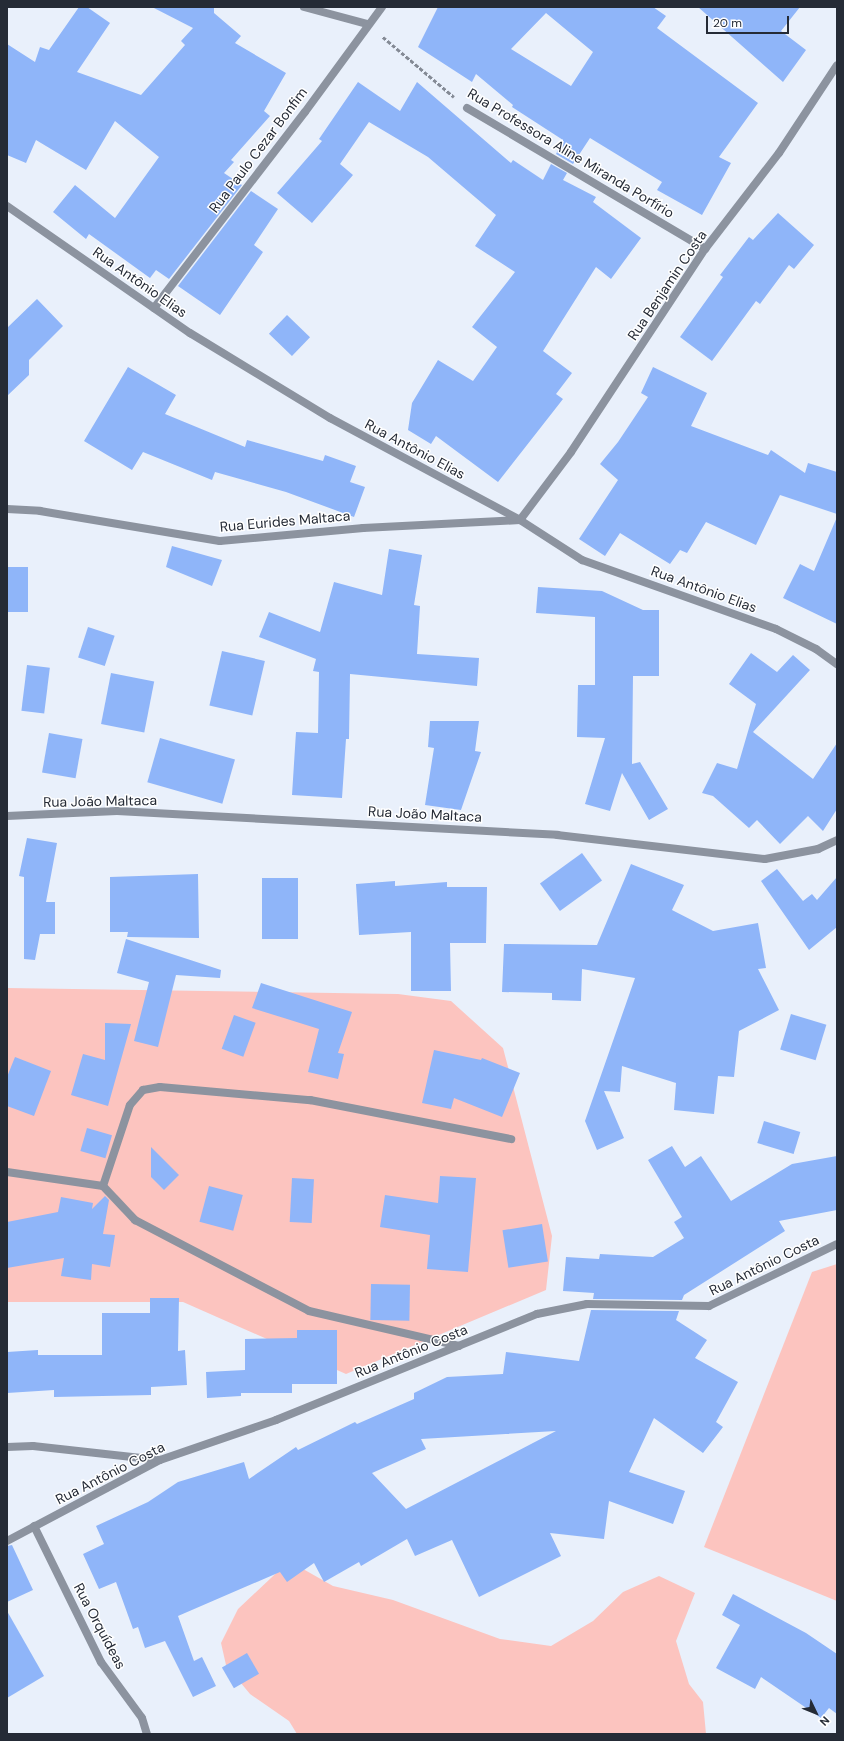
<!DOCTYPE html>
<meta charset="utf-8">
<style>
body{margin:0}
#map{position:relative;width:844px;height:1741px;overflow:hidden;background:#e9f0fb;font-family:"DM Sans",sans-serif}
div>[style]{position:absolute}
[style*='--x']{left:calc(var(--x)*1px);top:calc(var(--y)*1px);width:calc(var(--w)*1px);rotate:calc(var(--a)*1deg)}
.green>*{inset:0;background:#fcc4bf}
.building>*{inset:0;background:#8fb5f9;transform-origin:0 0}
.path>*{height:2.5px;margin-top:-1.25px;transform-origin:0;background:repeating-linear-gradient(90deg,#848a95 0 4px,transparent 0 6px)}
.minor>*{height:8px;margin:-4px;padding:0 4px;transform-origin:4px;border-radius:4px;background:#8c939f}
.tertiary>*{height:8px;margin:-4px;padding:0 4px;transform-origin:4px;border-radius:4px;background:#8c939f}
span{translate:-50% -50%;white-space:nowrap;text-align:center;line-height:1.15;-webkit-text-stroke:3px #fff;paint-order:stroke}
.street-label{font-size:14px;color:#252b36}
.frame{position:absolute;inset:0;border:8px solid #252b36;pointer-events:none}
.north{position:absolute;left:796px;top:1693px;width:40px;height:40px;-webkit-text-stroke:3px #fff;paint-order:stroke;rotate:133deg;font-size:11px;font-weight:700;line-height:16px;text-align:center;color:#252b36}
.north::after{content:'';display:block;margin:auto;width:14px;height:18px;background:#252b36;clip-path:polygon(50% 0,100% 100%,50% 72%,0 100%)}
.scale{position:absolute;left:706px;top:16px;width:83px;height:18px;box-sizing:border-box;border:2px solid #252b36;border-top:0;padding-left:5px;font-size:12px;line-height:14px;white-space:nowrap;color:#252b36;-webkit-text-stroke:3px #fff;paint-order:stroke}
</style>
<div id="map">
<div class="green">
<div style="clip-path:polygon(7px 988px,398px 994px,451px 1001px,503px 1048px,552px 1236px,546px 1290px,346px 1374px,183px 1302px,7px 1302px)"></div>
<div style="clip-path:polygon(837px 1264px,837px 1601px,704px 1547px,812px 1272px)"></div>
<div style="clip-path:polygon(289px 1561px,333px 1586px,393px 1600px,500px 1639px,551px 1646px,593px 1621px,623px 1592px,659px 1576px,695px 1593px,676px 1641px,689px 1684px,703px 1702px,706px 1734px,297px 1734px,289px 1721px,250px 1694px,226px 1665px,221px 1643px,238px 1609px)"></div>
</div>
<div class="building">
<div style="clip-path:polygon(79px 7px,87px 7px,110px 23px,77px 72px,141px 95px,185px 45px,181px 41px,193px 28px,152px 7px,214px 7px,214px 13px,241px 36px,235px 43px,286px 73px,264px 111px,270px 116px,231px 160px,234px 162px,224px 173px,242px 185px,169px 279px,156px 270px,150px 278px,89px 234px,86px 239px,53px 212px,75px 185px,115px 218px,159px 157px,115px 121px,86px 170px,36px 140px,26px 163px,7px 155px,7px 44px,35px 62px,40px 47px,49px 50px)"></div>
<div style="clip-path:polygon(evenodd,438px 7px,653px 7px,666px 16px,657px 28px,758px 103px,719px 157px,731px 163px,702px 215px,657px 190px,662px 182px,590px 138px,573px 164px,556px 154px,563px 140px,512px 107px,513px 105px,476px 74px,472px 82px,418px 47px,438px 7px,546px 13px,593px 52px,571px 86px,511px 49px,546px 13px)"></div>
<div style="clip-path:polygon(698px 7px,800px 7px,781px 31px,806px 50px,783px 82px)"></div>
<div style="clip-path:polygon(358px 82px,400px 111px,417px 82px,511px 163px,513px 160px,543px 180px,551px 164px,567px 173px,563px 180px,596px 197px,593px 202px,641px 238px,611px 279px,596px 267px,543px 351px,572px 373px,556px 394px,563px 399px,498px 482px,436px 436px,431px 444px,408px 430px,412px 403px,438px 360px,473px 381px,497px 347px,472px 327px,515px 272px,475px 246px,496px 215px,428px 157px,369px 122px,340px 164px,353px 175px,312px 223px,277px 193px,322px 141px,319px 139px)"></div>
<div style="clip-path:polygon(251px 191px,278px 209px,254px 245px,263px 252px,220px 315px,178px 286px)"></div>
<div style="clip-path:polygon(778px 213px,814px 245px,794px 269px,789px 265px,760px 304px,756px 301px,712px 361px,680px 337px,723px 277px,720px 275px,749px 237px,753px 240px)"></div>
<div style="clip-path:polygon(37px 299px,63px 326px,29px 360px,29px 375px,7px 396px,7px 328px)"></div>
<div style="left:287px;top:315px;width:32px;height:26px;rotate:44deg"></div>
<div style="clip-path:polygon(128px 367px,176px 395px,165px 414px,245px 447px,247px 440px,323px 461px,325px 455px,356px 466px,350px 482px,365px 487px,354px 517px,286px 492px,215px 472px,212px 480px,143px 452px,132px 470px,84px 441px)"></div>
<div style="clip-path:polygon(653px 367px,707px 393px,691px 426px,768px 455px,771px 450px,805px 473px,808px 463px,837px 472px,837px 514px,780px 495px,756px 545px,706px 522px,687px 553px,680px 550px,670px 564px,620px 533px,605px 556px,579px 539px,618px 480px,600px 464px,618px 442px,648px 397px,641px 393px)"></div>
<div style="clip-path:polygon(837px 517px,837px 624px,783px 598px,800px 564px,814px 571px)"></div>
<div style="clip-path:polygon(172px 546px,222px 560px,212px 586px,166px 567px)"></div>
<div style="clip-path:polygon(389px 549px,422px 555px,414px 605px,420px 606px,417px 654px,479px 658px,477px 686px,350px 674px,349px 739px,346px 739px,342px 798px,292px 795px,296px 732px,318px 733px,319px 672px,313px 671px,316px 659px,259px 637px,269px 612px,320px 632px,334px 582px,382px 595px)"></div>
<div style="left:7px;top:567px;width:21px;height:45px"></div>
<div style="clip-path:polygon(538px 587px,602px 591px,643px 610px,659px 610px,659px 676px,633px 676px,632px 764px,640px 762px,668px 809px,649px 820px,622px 773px,610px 811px,585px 804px,605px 738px,577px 737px,578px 685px,595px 685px,595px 617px,536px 613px)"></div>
<div style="left:88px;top:627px;width:28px;height:32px;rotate:18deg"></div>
<div style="left:222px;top:651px;width:44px;height:56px;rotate:13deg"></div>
<div style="clip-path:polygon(751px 653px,777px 672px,793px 655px,810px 670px,753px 732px,813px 779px,837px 743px,837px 809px,823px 831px,808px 816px,780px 844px,757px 820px,749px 828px,713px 796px,702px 793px,717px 763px,737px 769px,756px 704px,729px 684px)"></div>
<div style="left:27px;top:665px;width:23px;height:46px;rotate:7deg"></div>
<div style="left:111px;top:673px;width:44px;height:52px;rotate:11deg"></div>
<div style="clip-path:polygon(430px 721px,479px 721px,475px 751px,481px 752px,461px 810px,425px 805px,434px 748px,428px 747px)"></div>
<div style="left:49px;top:733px;width:34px;height:40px;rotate:10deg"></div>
<div style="left:160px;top:738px;width:78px;height:46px;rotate:16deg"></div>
<div style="clip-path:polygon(27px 838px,57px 843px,46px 902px,55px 902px,55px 934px,40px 934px,35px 960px,24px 959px,24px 877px,19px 876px)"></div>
<div style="left:582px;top:853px;width:34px;height:52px;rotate:54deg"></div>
<div style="clip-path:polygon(631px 864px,684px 885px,672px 910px,713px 931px,758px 923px,766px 968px,758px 969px,779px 1010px,739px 1031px,734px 1077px,718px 1076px,714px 1114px,674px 1110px,676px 1083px,622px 1066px,620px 1092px,604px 1091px,624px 1138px,597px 1150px,585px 1121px,635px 978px,582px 969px,581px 1001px,552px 1000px,552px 993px,502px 992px,504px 944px,597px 945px)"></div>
<div style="clip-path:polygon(777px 869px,803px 901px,812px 894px,817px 900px,837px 877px,837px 927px,809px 950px,761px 881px)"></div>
<div style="clip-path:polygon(198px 874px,199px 938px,127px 937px,128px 932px,110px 932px,110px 877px)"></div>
<div style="left:262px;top:878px;width:36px;height:61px"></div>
<div style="clip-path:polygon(395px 881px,395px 886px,447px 882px,447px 887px,487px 887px,486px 943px,450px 943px,451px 991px,411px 991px,411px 932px,359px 935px,356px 884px)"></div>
<div style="clip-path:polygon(126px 939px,221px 970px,220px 978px,176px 975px,158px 1047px,134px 1041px,149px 982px,117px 973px)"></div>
<div style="clip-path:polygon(261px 983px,352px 1012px,338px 1053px,344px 1054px,338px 1079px,308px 1072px,319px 1029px,252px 1008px)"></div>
<div style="left:791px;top:1014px;width:37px;height:37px;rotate:17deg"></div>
<div style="left:234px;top:1015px;width:23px;height:36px;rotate:20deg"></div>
<div style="clip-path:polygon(105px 1023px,131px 1024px,108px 1106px,71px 1095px,83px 1054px,105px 1060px)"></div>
<div style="clip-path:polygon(434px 1050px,481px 1060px,482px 1058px,520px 1073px,502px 1117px,454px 1098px,451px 1109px,422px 1103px)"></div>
<div style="clip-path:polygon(15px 1057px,51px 1071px,34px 1116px,7px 1106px,7px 1077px)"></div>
<div style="left:764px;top:1121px;width:38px;height:23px;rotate:17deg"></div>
<div style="left:87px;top:1128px;width:26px;height:24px;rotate:16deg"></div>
<div style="clip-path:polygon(672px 1146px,685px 1167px,701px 1156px,731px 1201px,792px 1164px,837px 1156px,837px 1210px,779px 1221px,785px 1231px,684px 1295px,682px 1300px,593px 1299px,594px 1293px,563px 1291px,566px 1257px,599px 1259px,600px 1254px,653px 1257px,684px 1238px,674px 1222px,682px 1217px,648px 1160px)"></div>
<div style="clip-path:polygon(151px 1147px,179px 1175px,164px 1190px,151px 1177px)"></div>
<div style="clip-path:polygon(440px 1176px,476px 1178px,468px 1272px,427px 1269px,430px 1235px,380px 1227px,385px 1195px,438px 1203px)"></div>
<div style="left:292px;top:1178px;width:22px;height:44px;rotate:3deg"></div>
<div style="left:209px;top:1186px;width:35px;height:37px;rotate:15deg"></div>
<div style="clip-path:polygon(105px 1196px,109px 1200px,103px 1234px,115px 1235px,110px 1267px,92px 1264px,91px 1280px,61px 1276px,64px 1258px,7px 1268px,7px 1222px,58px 1212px,61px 1197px,93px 1203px,92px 1209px)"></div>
<div style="left:542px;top:1224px;width:38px;height:40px;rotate:81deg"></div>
<div style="left:371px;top:1284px;width:39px;height:36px;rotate:1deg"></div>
<div style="clip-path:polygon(150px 1298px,179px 1298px,178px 1351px,185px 1350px,187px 1385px,151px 1387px,151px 1395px,54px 1397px,54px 1390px,7px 1393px,7px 1352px,38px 1350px,38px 1355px,102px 1355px,102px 1313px,150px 1313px)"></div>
<div style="clip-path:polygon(evenodd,591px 1310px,679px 1311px,676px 1320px,707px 1340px,695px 1358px,738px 1382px,716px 1422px,723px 1427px,703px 1453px,654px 1418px,629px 1472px,685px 1491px,673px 1524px,609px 1501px,604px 1539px,550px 1533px,561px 1556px,479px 1597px,452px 1540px,415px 1556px,407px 1539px,361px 1566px,359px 1562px,324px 1582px,314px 1563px,287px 1582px,280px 1572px,178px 1616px,194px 1661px,202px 1657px,216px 1686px,193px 1697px,165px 1641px,145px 1648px,138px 1627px,133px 1629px,116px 1582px,99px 1589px,83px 1554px,104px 1544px,96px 1526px,148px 1502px,178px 1482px,244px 1462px,249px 1479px,296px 1447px,298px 1450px,355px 1422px,357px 1424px,414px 1399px,414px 1393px,447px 1377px,503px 1374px,506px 1352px,579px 1361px,591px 1310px,556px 1431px,406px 1509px,372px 1473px,426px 1449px,421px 1439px,556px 1431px)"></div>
<div style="clip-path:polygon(297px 1330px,337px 1330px,337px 1384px,292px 1384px,292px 1393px,241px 1393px,241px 1396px,207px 1398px,206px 1372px,245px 1370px,245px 1339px,297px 1338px)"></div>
<div style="clip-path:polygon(12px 1545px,33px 1590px,7px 1602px,7px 1546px)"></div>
<div style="clip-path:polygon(733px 1594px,806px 1633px,837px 1654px,837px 1714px,829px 1708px,821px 1718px,761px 1677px,755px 1689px,716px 1668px,740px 1625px,722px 1615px)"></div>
<div style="clip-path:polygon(7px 1611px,44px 1676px,7px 1698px)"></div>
<div style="left:247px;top:1653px;width:24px;height:29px;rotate:60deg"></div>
</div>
<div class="path">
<div style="--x:383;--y:37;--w:93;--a:40.2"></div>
</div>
<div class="minor">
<div style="--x:304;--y:7;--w:65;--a:15.1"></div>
<div style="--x:467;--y:108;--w:277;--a:30.6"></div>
<div style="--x:154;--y:308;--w:247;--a:-52.4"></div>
<div style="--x:305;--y:112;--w:130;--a:-53.7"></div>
<div style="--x:7;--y:509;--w:33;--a:3"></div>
<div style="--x:40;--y:511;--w:182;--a:9.5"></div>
<div style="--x:220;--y:541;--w:144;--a:-5.2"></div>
<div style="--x:363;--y:528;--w:157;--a:-2.9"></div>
<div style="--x:520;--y:520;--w:85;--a:-53.1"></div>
<div style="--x:571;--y:452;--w:243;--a:-56.6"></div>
<div style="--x:705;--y:249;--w:121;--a:-52.4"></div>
<div style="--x:779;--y:153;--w:105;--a:-56.6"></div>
<div style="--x:7;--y:816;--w:110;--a:-2.6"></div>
<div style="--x:117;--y:811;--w:441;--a:3.1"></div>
<div style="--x:557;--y:835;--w:209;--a:6.6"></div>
<div style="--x:765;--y:859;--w:54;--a:-10.7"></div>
<div style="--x:818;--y:849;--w:21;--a:-25"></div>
<div style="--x:7;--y:1172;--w:97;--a:8.3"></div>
<div style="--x:103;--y:1186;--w:47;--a:46.7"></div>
<div style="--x:135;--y:1220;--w:196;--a:27.6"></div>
<div style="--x:309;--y:1311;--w:154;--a:13.1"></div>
<div style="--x:103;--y:1186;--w:85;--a:-71.6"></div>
<div style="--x:130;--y:1105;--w:20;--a:-49"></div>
<div style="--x:143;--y:1090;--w:17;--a:-10"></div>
<div style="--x:160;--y:1087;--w:151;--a:5"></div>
<div style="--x:310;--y:1100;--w:205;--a:11"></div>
<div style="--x:7;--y:1447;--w:26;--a:-2"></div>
<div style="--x:33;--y:1446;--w:127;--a:6.3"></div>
<div style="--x:34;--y:1526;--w:152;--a:63.8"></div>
<div style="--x:101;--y:1662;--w:69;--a:53.8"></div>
<div style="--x:142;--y:1718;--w:17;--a:73"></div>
<div style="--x:7;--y:1541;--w:173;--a:-27.9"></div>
<div style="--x:160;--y:1460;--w:123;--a:-19"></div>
<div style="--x:276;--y:1420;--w:282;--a:-22.1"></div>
<div style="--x:537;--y:1314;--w:51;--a:-11.3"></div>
<div style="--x:587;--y:1304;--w:122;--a:0.9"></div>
<div style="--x:709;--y:1306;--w:142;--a:-25.8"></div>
</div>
<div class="tertiary">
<div style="--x:7;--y:206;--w:223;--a:34.8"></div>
<div style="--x:190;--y:333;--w:164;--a:31.3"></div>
<div style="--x:330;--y:418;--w:216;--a:28.2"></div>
<div style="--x:520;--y:520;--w:74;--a:32.8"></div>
<div style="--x:582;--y:560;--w:206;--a:19.6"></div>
<div style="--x:776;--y:629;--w:45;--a:26.6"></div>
<div style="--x:816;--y:649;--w:26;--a:36"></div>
</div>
<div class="street-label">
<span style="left:258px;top:150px;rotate:-53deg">Rua Paulo Cezar Bonfim</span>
<span style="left:571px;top:153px;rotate:31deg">Rua Professora Aline Miranda Porfírio</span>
<span style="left:140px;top:282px;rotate:35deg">Rua Antônio Elias</span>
<span style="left:667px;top:285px;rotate:-56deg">Rua Benjamin Costa</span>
<span style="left:415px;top:449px;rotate:28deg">Rua Antônio Elias</span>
<span style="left:285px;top:521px;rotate:-5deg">Rua Eurides Maltaca</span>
<span style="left:704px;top:589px;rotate:20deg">Rua Antônio Elias</span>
<span style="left:100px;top:801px;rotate:-1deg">Rua João Maltaca</span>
<span style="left:425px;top:814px;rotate:3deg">Rua João Maltaca</span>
<span style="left:764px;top:1265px;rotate:-26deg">Rua Antônio Costa</span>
<span style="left:411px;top:1351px;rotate:-22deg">Rua Antônio Costa</span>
<span style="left:110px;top:1473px;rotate:-27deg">Rua Antônio Costa</span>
<span style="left:100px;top:1626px;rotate:62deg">Rua Orquídeas</span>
</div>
<div class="frame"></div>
<div class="north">N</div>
<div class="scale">20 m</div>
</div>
